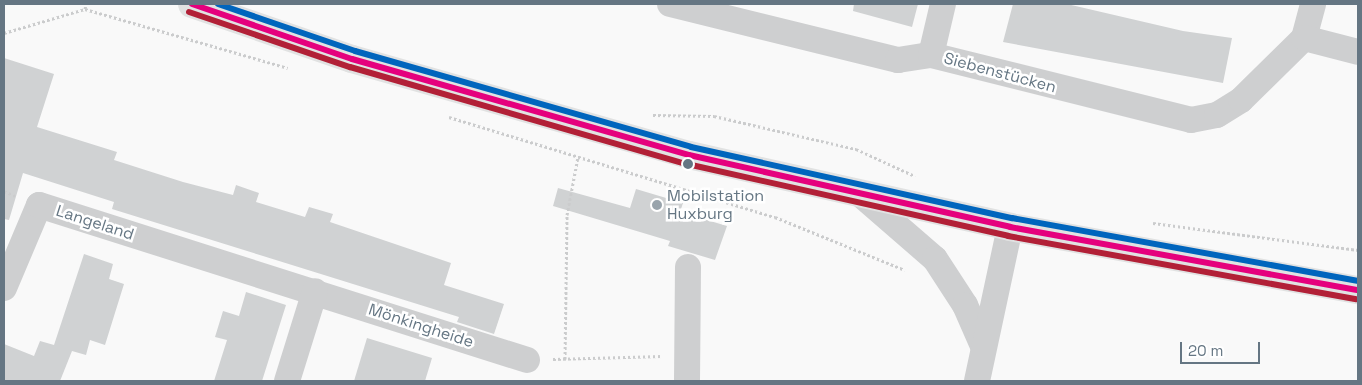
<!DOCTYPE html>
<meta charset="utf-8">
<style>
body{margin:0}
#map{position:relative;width:1362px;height:385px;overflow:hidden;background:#f9f9f9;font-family:"Space Grotesk",sans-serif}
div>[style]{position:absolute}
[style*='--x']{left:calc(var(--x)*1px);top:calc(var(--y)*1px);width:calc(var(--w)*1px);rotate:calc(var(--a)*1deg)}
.building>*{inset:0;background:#d0d2d3}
.path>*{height:3px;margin-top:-1.5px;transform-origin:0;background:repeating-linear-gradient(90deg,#cbcccd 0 2.5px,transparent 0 5px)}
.minor>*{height:26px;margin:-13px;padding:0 13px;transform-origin:13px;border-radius:13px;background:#cecfd0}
.major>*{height:28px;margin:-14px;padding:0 14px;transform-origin:14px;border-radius:14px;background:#e1e2e2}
.bus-1>*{height:6px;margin:-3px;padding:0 3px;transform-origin:3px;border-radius:3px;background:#e5007d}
.bus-2>*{height:6px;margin:-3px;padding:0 3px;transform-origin:3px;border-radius:3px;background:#b22037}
.bus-3>*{height:6px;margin:-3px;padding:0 3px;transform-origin:3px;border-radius:3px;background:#0065bd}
.dots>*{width:14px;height:14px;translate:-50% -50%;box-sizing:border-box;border:2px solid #fff;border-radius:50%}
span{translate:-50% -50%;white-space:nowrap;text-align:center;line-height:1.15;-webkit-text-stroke:5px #fff;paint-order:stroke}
.street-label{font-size:16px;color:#657683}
.poi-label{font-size:16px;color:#657683}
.left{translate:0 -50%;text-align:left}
.frame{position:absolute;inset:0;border:5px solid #657683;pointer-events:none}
.scale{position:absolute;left:1180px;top:342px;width:80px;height:22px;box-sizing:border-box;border:2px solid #657683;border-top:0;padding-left:6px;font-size:15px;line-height:18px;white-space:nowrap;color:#657683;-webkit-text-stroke:4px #fff;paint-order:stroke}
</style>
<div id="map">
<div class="building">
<div style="clip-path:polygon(854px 4px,918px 4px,912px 27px,853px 11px)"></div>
<div style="clip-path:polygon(1013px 4px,1067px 4px,1183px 31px,1232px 38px,1223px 83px,1003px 42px)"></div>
<div style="clip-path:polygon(4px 58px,54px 74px,37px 127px,117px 152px,114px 160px,183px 182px,233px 195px,236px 185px,259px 193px,256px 202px,305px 217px,309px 207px,333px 214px,330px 222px,451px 263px,444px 285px,504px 304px,494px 334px,457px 322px,459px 317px,112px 209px,114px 202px,23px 173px,9px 220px,4px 219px)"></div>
<div style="clip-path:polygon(558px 188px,630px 208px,636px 189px,683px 203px,680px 212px,727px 226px,715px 260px,668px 246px,670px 241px,553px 206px)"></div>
<div style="clip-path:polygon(84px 254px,113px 264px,109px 279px,124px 284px,105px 345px,90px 340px,86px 355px,72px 351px,60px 381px,4px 381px,4px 344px,34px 356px,40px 341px,54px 345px)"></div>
<div style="clip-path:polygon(246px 292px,286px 305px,262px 381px,214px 381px,227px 340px,215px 337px,223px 311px,239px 316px)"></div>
<div style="clip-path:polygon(367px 338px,432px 358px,425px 381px,354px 381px)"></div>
</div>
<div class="path">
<div style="--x:85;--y:9;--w:211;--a:16.2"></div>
<div style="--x:4;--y:33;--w:84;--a:-16.5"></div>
<div style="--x:85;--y:9;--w:5;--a:-79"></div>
<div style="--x:653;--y:115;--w:61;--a:0.9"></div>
<div style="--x:714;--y:116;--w:146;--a:13.1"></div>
<div style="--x:856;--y:149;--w:65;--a:24.6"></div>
<div style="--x:449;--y:117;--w:341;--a:17.1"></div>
<div style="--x:775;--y:217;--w:140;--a:22.2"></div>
<div style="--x:4;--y:191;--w:12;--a:24"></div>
<div style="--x:1153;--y:223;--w:207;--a:7.5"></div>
<div style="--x:553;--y:359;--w:109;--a:-1.6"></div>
<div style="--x:565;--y:359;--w:144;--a:-89.2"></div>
<div style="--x:567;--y:215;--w:59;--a:-79.3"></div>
</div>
<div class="minor">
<div style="--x:670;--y:4;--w:235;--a:13.8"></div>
<div style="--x:898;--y:60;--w:33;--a:-9"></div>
<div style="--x:931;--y:55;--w:268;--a:14"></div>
<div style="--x:1191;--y:120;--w:26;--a:-11"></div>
<div style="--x:1217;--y:115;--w:28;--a:-32"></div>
<div style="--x:1241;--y:100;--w:88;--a:-44.5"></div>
<div style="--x:1304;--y:38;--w:35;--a:-75"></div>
<div style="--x:1304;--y:38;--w:56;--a:14.5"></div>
<div style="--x:931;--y:55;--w:52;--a:-76.8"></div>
<div style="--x:860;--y:194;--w:99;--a:40.9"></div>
<div style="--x:935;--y:259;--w:55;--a:56.9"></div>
<div style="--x:965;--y:305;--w:45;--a:66.3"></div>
<div style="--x:4;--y:288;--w:90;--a:-67.1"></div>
<div style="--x:39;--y:205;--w:512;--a:17.62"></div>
<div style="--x:287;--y:381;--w:94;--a:-72.7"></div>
<div style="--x:687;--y:381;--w:114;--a:-89.5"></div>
<div style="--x:977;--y:381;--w:157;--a:-77.9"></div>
</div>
<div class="major">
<div style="--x:192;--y:4;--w:169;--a:19"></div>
<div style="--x:352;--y:59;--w:350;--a:15.9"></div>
<div style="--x:689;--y:155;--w:329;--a:12.6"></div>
<div style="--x:1010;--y:227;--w:354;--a:10.3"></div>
</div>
<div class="bus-1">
<div style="--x:192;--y:4;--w:169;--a:19"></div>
<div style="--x:352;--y:59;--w:350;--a:15.9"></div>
<div style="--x:689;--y:155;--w:329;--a:12.6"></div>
<div style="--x:1010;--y:227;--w:354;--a:10.3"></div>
</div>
<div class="bus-2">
<div style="--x:189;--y:12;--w:170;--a:18.9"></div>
<div style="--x:350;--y:67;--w:351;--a:16.1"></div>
<div style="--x:687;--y:164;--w:329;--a:12.6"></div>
<div style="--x:1008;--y:236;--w:354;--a:10.3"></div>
</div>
<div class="bus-3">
<div style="--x:218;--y:4;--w:145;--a:18.9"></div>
<div style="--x:355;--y:51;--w:349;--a:15.9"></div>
<div style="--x:691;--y:147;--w:329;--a:12.5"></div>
<div style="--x:1012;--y:218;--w:352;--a:10.3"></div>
</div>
<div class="dots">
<div style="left:688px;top:164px;background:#657683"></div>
<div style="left:657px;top:205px;background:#99a4ac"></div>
</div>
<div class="street-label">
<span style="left:1000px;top:73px;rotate:15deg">Siebenstücken</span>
<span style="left:95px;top:223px;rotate:18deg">Langeland</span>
<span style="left:421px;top:326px;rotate:18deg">Mönkingheide</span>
</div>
<div class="poi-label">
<span class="left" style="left:667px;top:205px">Mobilstation<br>Huxburg</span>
</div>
<div class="frame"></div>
<div class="scale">20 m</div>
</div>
